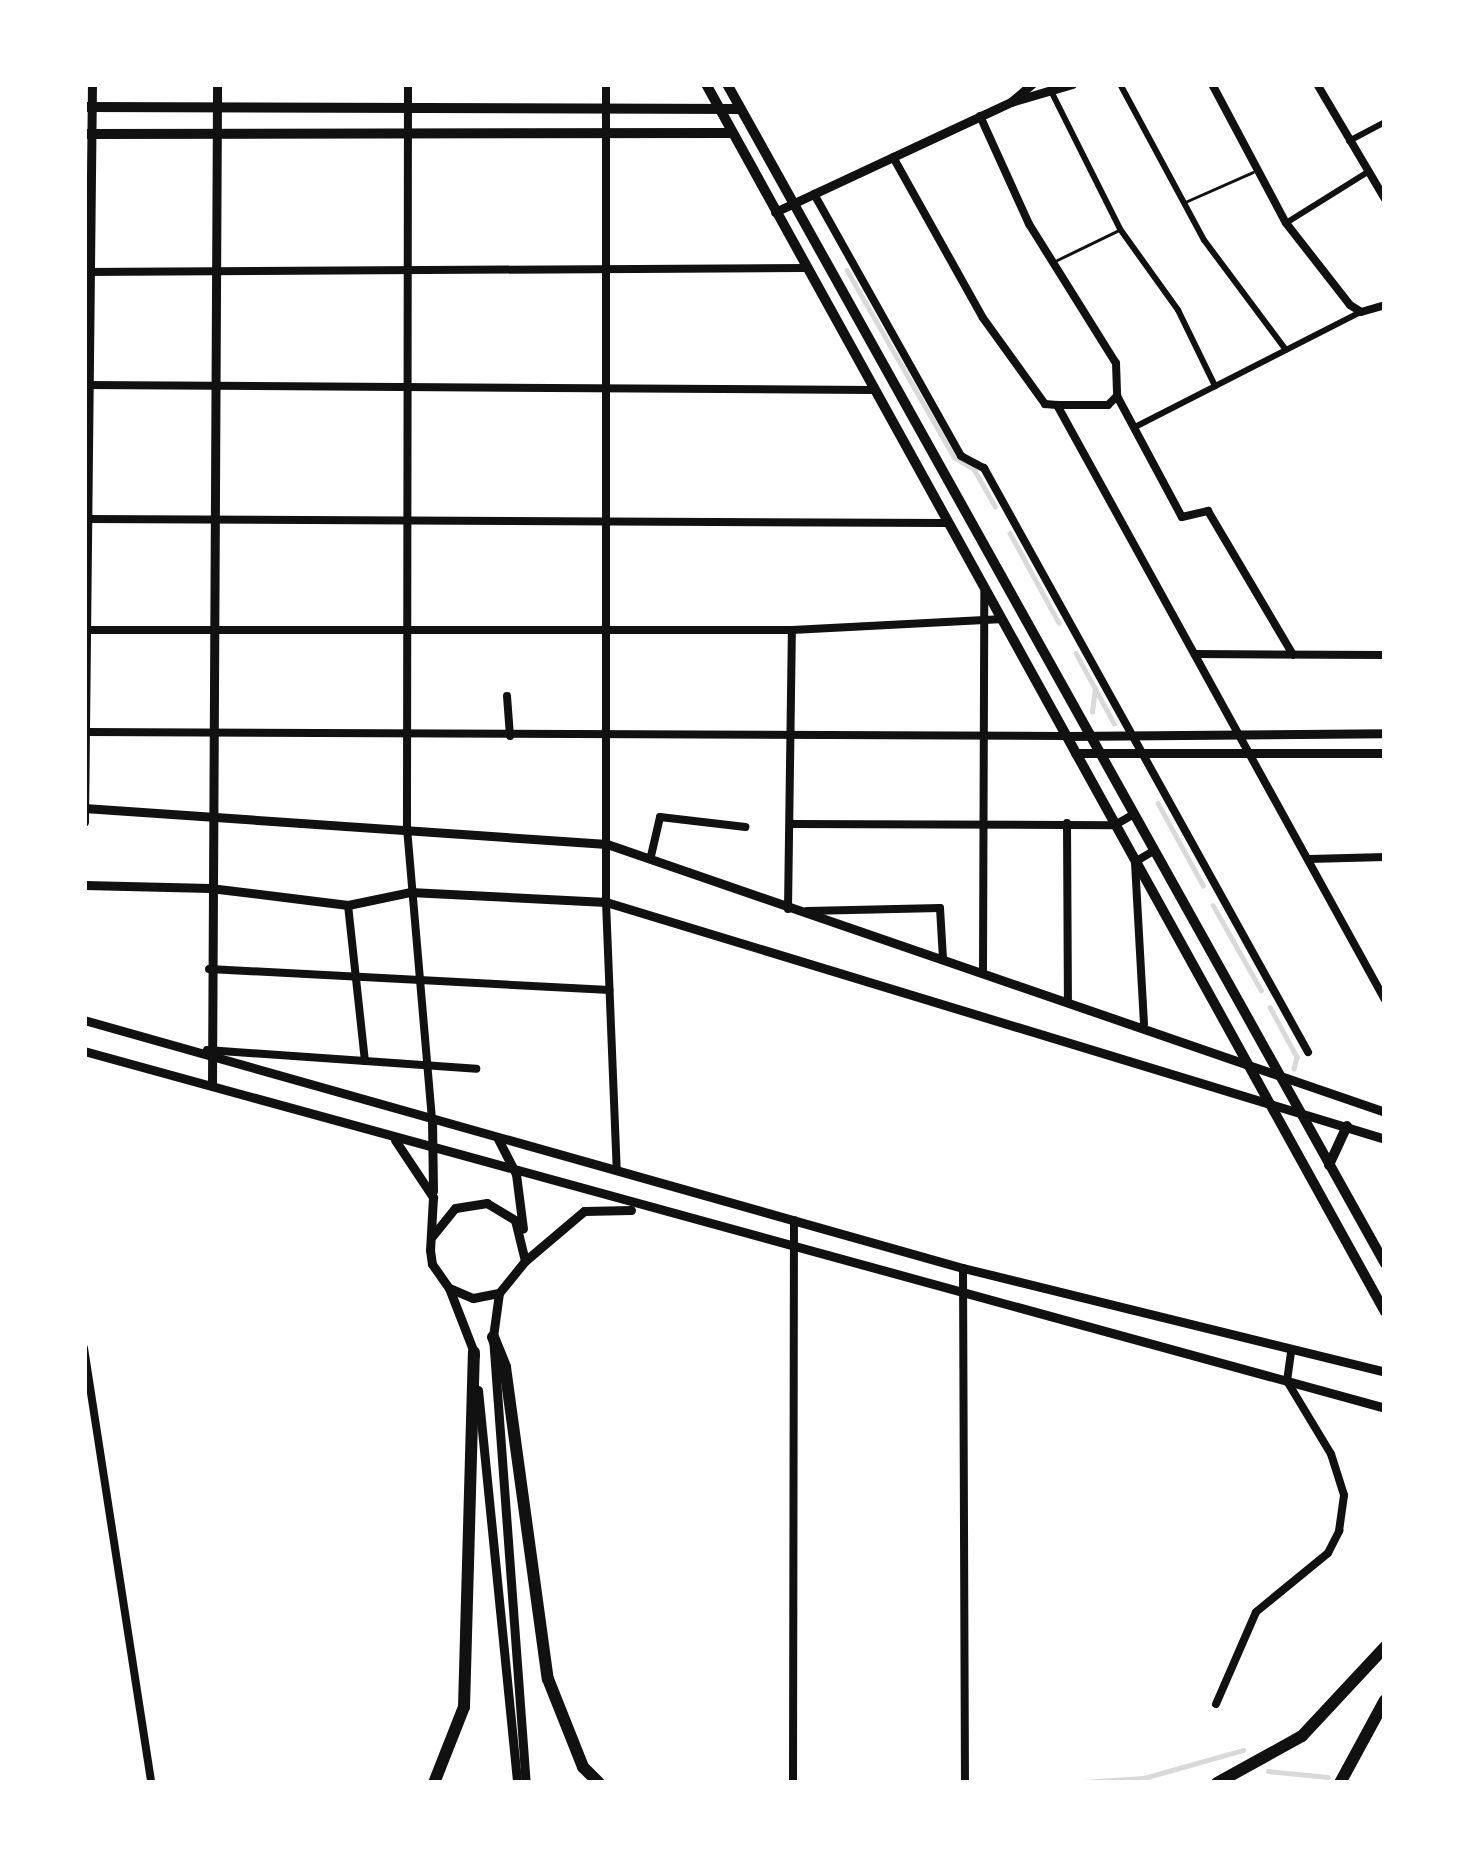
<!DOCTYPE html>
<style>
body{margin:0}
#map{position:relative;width:1469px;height:1867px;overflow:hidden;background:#fff;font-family:"PT Sans Narrow",sans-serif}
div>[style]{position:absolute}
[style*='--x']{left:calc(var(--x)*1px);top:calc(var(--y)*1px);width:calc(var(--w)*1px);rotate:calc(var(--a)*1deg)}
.stream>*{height:4.5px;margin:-2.25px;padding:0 2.25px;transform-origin:2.25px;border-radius:2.25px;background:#d9d9d9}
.service>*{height:3px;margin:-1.5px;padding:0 1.5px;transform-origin:1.5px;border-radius:1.5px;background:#111}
.pedestrian>*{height:6px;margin:-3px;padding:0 3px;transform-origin:3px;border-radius:3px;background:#111}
.minor>*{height:8px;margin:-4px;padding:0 4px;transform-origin:4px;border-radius:4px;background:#111}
.tertiary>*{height:9px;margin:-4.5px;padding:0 4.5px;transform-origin:4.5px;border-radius:4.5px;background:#111}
.secondary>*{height:10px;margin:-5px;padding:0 5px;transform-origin:5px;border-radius:5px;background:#111}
.trunk>*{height:12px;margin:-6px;padding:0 6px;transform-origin:6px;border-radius:6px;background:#111}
span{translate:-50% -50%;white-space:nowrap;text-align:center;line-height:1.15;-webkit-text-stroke:12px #fff;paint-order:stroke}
.frame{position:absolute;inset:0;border:87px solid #fff;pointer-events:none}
</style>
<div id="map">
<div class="stream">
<div style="--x:847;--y:270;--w:215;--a:60.2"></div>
<div style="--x:954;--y:457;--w:23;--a:31"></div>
<div style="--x:974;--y:469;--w:43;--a:60.4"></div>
<div style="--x:1010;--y:533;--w:102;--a:61.4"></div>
<div style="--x:1076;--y:653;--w:80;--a:61.5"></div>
<div style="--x:1092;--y:712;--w:24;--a:-83"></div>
<div style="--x:1158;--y:803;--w:94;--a:61.2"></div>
<div style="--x:1213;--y:905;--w:98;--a:60.5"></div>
<div style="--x:1270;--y:1007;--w:57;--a:61.6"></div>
<div style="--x:1297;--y:1057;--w:12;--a:104"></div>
<div style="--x:1268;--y:1771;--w:60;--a:5.7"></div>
<div style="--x:1067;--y:1783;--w:77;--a:-3.7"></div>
<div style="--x:1144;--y:1778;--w:103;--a:-15.8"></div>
</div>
<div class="service">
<div style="--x:1185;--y:202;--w:74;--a:-23.8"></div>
<div style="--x:1057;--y:260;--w:69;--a:-25.8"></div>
</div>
<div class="pedestrian">
<div style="--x:1120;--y:84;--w:177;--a:61.7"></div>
<div style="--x:1204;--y:240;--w:137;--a:53.3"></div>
<div style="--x:1052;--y:93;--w:152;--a:63.4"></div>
<div style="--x:1120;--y:229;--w:100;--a:54.4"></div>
<div style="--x:1178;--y:310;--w:85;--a:64"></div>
<div style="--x:1349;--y:141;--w:41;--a:-27.8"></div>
<div style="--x:1286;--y:223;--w:94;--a:-32"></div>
<div style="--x:1135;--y:427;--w:254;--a:-27"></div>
</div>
<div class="minor">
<div style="--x:408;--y:84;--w:744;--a:90.08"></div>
<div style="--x:407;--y:828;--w:292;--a:85.1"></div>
<div style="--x:606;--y:84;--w:818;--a:90"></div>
<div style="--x:606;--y:902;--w:269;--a:87.7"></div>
<div style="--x:1212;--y:84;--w:157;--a:62"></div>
<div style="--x:1286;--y:223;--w:104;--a:52"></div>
<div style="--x:1350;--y:305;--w:13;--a:32"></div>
<div style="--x:1361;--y:312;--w:25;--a:-16"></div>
<div style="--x:1317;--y:84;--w:134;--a:59.4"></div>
<div style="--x:980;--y:116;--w:119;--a:65.6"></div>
<div style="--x:1029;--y:224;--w:164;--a:58"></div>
<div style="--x:1116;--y:363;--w:33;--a:88"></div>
<div style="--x:1117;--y:396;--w:137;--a:61.8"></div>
<div style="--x:1182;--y:517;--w:27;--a:-13"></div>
<div style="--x:1208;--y:511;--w:167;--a:59.4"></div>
<div style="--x:893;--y:157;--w:184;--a:60.8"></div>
<div style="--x:983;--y:318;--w:106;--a:54.2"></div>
<div style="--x:1045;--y:404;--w:12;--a:5"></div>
<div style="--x:1057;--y:405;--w:679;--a:61.13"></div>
<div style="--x:814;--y:194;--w:300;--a:60.7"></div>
<div style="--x:961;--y:456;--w:26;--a:28"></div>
<div style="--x:984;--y:468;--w:668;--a:60.98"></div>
<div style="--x:84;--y:272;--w:721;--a:-0.32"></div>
<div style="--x:84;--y:385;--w:789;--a:0.36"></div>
<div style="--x:1057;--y:405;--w:51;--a:0"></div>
<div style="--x:1108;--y:405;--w:13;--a:-45"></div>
<div style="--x:85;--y:519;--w:861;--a:0.27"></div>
<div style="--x:84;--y:630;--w:708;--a:0"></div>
<div style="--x:792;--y:630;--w:207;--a:-3"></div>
<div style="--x:1195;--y:654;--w:190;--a:0.3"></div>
<div style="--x:507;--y:696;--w:40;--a:85.7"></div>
<div style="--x:86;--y:732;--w:980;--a:0.23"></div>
<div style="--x:1067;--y:823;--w:176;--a:89.7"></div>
<div style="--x:790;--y:824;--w:325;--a:0.2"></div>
<div style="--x:1115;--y:825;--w:22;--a:-30"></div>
<div style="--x:651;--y:856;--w:40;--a:-77"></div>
<div style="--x:660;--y:817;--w:86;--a:6.7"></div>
<div style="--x:1309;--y:859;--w:76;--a:-1.5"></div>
<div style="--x:348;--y:905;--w:157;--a:83.8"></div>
<div style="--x:788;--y:909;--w:279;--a:-89.2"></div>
<div style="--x:807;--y:911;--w:133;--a:-1.3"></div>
<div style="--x:940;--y:908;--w:51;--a:86.6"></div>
<div style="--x:209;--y:969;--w:401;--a:3"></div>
<div style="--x:983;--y:971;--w:379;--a:-89.8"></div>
<div style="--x:1144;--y:1024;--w:162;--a:-93.2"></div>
<div style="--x:1135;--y:862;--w:23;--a:-31"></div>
<div style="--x:207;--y:1050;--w:270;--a:4"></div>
<div style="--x:963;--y:1268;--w:515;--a:89.78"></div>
<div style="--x:84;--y:1348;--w:440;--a:81.2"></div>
<div style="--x:1216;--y:1704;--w:100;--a:-66.5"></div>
<div style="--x:1256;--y:1612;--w:93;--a:-39.3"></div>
<div style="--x:1328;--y:1553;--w:25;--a:-63"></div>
<div style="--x:1339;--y:1531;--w:36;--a:-82"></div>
<div style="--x:1344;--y:1495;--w:43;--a:-107.6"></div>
<div style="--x:1331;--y:1454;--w:85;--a:-121.1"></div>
<div style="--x:1287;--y:1381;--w:29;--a:-82"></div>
<div style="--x:793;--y:1783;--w:563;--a:-89.9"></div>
</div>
<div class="tertiary">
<div style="--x:1011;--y:102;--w:64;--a:-16.4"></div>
<div style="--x:775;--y:212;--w:260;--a:-25"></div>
<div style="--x:1011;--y:102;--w:28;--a:-41"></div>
<div style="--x:1066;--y:736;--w:319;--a:-0.5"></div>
<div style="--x:1075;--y:753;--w:310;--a:0"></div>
<div style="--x:84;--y:808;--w:524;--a:3.94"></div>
<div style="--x:607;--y:844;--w:823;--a:19.01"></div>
<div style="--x:84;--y:822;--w:738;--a:-89.38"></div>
<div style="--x:84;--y:885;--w:126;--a:1.4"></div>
<div style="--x:210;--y:888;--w:139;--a:7"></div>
<div style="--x:348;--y:905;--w:63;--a:-11.8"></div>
<div style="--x:410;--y:892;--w:196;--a:2.9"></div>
<div style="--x:606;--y:902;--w:814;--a:16.92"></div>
<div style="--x:84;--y:1020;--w:913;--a:15.76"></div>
<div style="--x:963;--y:1268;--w:435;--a:13.8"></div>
<div style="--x:84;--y:1051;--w:1349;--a:15.34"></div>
<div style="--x:212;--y:1085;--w:1001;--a:-89.71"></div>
<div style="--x:432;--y:1119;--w:72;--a:89.2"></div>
<div style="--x:497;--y:1137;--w:42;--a:62.8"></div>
<div style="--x:516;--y:1174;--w:55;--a:82.7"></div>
<div style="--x:395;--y:1140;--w:69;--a:56.3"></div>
<div style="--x:433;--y:1197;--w:53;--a:93.2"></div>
<div style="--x:430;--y:1250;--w:14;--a:82"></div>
<div style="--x:432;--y:1264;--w:29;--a:55"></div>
<div style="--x:449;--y:1288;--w:26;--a:23"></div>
<div style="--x:473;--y:1298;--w:26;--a:-11"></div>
<div style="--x:499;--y:1293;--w:41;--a:-50.9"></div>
<div style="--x:525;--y:1261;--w:42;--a:-103.7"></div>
<div style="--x:515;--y:1220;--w:33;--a:-149"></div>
<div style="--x:487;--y:1203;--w:32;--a:171"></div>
<div style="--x:455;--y:1208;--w:36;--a:129"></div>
<div style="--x:525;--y:1261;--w:77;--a:-40.3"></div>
<div style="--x:584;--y:1211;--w:47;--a:-1.2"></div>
<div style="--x:449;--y:1288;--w:72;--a:68.8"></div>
<div style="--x:499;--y:1293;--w:44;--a:97.8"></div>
<div style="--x:493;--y:1337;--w:447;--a:85.8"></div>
<div style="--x:478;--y:1390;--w:395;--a:84.3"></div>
</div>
<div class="secondary">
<div style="--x:706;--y:84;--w:1403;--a:61.06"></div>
<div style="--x:727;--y:84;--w:1351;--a:60.85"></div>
<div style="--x:84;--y:107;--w:656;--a:0.17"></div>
<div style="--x:84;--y:134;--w:648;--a:-0.09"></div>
<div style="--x:1329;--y:1165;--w:43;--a:-65.2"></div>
</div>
<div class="trunk">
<div style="--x:493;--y:1337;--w:32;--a:68"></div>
<div style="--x:505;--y:1367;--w:315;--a:82.2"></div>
<div style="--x:548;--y:1679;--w:95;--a:68.3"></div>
<div style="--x:583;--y:1767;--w:23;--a:45"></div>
<div style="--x:434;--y:1783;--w:82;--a:-68.5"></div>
<div style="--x:464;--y:1707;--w:355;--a:-88.4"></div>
<div style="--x:1217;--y:1783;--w:97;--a:-28.9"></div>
<div style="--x:1302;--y:1736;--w:122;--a:-47"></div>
<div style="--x:1340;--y:1783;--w:94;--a:-61.5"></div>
</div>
<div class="frame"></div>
</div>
